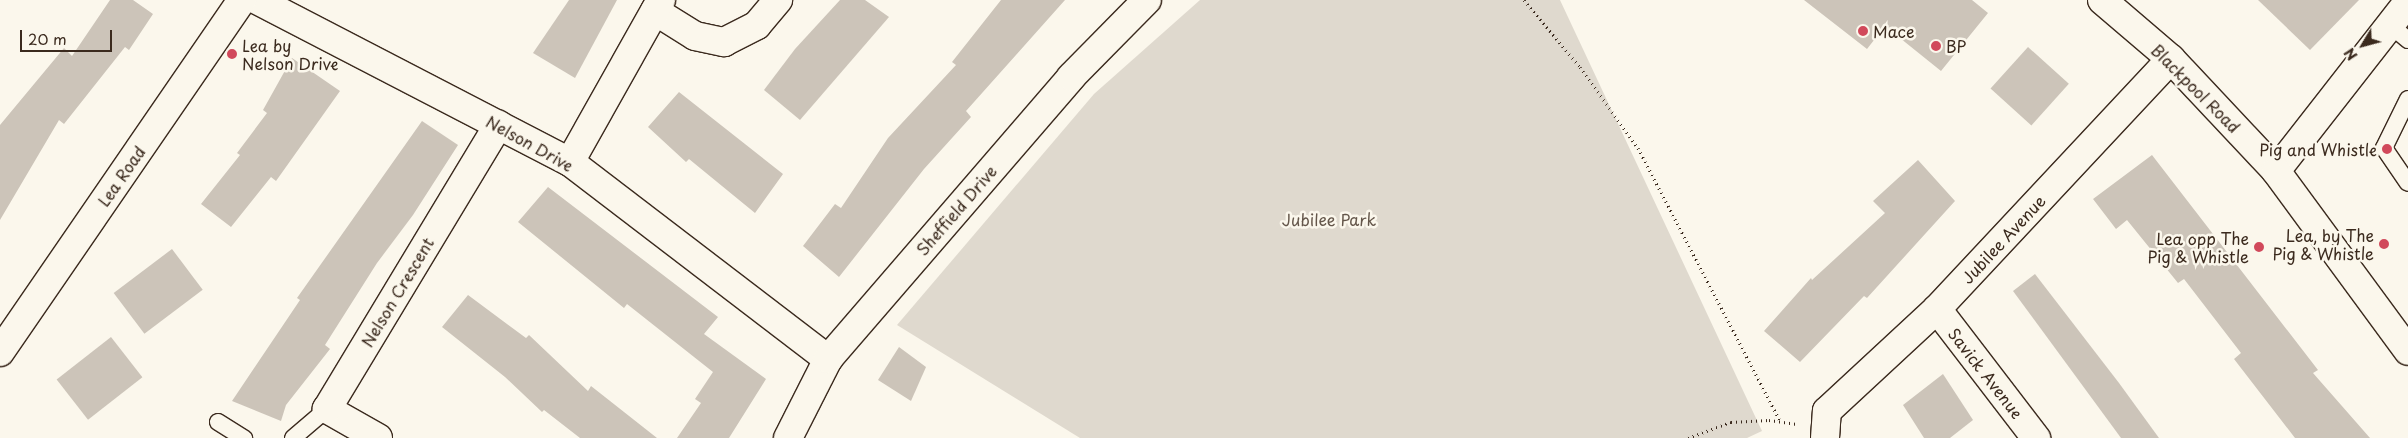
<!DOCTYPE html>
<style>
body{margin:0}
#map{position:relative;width:2408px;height:438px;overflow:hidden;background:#fbf7ec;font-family:"Playpen Sans",sans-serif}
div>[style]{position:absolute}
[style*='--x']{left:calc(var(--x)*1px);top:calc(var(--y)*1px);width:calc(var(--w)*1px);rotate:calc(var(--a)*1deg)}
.green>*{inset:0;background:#dfd9ce}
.building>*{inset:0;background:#ccc4b9;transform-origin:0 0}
.path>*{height:3px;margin-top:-1.5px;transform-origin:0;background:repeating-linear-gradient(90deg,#3b2a1e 0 1px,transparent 0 5px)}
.roads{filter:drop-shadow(1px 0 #3b2a1e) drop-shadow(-1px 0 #3b2a1e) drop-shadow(0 1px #3b2a1e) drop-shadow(0 -1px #3b2a1e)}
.lane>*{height:16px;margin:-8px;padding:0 8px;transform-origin:8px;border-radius:8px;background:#fbf7ec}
.street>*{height:28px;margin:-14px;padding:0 14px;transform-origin:14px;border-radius:14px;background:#fbf7ec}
.secondary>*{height:28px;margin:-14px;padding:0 14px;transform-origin:14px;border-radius:14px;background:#fbf7ec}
.highway>*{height:28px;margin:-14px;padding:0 14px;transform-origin:14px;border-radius:14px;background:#fbf7ec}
.dots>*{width:14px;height:14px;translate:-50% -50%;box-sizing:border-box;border:2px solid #fbf7ec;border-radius:50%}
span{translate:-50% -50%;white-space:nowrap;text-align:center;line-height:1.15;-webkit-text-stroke:5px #fbf7ec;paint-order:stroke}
.poi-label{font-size:16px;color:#3b2a1e}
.left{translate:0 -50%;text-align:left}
.right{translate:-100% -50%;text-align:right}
.street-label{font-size:16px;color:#3b2a1e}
.park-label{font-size:16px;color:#64564a}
.north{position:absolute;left:2338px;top:20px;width:50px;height:50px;-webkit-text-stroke:4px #fbf7ec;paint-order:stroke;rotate:233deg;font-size:14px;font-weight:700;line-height:20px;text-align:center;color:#3b2a1e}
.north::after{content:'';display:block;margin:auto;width:18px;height:22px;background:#3b2a1e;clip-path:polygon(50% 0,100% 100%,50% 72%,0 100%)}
.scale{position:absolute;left:20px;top:30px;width:92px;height:22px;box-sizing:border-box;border:2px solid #3b2a1e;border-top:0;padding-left:6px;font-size:15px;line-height:18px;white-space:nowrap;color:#3b2a1e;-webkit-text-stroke:4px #fbf7ec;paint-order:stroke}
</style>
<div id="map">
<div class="green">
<div style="clip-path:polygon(1200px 0,1560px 0,1762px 431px,1747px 438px,1080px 438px,897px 325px,1094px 94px)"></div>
</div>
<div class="building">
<div style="clip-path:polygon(110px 0,133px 0,153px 14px,129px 50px,125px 47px,64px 124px,59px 120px,0 220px,0 125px,64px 48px,72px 56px)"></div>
<div style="clip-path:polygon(569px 0,617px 0,575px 78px,533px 53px)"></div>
<div style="clip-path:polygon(840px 0,865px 0,889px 17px,800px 120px,764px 90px,795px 49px)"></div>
<div style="clip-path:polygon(1001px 0,1065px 0,966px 111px,971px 117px,924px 169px,839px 277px,803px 246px,835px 204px,841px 208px,888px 138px,956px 65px,952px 62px)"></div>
<div style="clip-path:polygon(1804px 0,1972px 0,1988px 13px,1941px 71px,1885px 26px,1867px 49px)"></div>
<div style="clip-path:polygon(2258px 0,2359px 0,2310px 50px)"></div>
<div style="left:2028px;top:47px;width:55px;height:56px;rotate:42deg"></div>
<div style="clip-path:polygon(292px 58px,340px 91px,276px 181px,271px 177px,231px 227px,201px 204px,240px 155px,237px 153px,267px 113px,263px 110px)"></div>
<div style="clip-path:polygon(679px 92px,783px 174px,755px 213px,689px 159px,686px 162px,648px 127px)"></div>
<div style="clip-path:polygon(422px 121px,458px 145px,413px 215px,377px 263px,325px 345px,330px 349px,286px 405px,281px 421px,232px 401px,300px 300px,297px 298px)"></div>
<div style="clip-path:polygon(2152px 155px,2318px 370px,2313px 373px,2370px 438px,2295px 438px,2234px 359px,2241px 353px,2184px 279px,2178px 283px,2127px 220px,2116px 229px,2093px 199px)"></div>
<div style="clip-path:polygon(1918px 160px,1955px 201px,1867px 298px,1864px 296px,1800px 362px,1764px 331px,1811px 278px,1812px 280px,1885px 213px,1873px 201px)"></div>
<div style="clip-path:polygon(548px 187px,718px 317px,704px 334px,766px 379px,729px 438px,677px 438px,701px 403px,695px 399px,713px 372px,627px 304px,624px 308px,518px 222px)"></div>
<div style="left:172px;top:249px;width:51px;height:73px;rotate:53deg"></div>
<div style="clip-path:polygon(2035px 274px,2119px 383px,2159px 438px,2121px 438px,2013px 291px)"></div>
<div style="clip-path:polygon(468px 295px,526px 338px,529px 335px,588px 391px,591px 386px,657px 438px,580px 438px,544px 410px,542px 412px,505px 377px,442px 327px)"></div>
<div style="left:111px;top:337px;width:51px;height:69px;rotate:52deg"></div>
<div style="clip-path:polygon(899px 347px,926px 367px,911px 401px,878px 380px)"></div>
<div style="clip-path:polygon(1943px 374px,1973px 420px,1950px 438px,1924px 438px,1903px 405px)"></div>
</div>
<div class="path">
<div style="--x:1524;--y:0;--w:87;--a:50.1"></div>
<div style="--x:1580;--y:67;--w:100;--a:54.4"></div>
<div style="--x:1638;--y:148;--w:308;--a:62.5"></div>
<div style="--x:1688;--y:438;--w:46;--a:-20.4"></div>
<div style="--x:1731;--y:422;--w:38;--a:-3"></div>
<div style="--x:1769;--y:420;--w:28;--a:8"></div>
</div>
<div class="roads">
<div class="lane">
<div style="--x:2389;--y:24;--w:25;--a:40"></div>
<div style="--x:2408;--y:99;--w:55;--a:116.1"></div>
<div style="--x:2384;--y:148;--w:42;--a:55.6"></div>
<div style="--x:218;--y:422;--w:31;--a:32"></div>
<div style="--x:293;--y:438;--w:45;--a:-40.5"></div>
</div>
<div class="street">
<div style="--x:257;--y:0;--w:352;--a:27.4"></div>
<div style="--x:570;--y:162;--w:325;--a:37.4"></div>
<div style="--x:655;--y:11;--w:47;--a:32"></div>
<div style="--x:695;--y:36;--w:30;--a:12"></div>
<div style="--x:724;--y:42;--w:37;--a:-27"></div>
<div style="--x:757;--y:25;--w:33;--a:-50"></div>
<div style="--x:570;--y:162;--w:186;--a:-60.7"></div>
<div style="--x:2276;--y:171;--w:214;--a:-52"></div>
<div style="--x:1937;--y:309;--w:163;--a:52.5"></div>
<div style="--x:378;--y:438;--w:59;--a:-150.4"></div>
<div style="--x:327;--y:409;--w:332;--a:-58.9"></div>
<div style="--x:788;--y:438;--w:89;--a:-63.1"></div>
<div style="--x:828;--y:359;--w:372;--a:-49.2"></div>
<div style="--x:1071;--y:77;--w:108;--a:-45.4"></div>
<div style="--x:1825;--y:438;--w:27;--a:-86"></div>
<div style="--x:1827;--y:411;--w:150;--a:-42.8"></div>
<div style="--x:1937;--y:309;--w:342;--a:-46.9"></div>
</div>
<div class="secondary">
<div style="--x:0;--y:352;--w:427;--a:-55.5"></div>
</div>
<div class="highway">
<div style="--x:2102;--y:0;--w:91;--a:40.5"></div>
<div style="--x:2171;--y:59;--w:154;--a:46.8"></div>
<div style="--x:2276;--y:171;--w:223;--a:53.7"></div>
</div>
</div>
<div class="dots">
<div style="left:1863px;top:31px;background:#d1495b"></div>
<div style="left:1936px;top:46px;background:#d1495b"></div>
<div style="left:232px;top:54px;background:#d1495b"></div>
<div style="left:2387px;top:149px;background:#d1495b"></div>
<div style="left:2384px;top:244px;background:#d1495b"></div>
<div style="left:2259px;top:247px;background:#d1495b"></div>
</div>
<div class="poi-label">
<span class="left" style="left:1873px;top:31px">Mace</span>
<span class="left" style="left:242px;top:54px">Lea by<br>Nelson Drive</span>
<span class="left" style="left:1946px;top:46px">BP</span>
<span class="right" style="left:2377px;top:149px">Pig and Whistle</span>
<span class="right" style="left:2374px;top:244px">Lea, by The<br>Pig &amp; Whistle</span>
<span class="right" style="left:2249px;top:247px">Lea opp The<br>Pig &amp; Whistle</span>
</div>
<div class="street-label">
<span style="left:2196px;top:88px;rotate:45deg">Blackpool Road</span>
<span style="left:530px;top:143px;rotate:29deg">Nelson Drive</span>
<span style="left:121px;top:176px;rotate:-55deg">Lea Road</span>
<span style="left:956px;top:210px;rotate:-49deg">Sheffield Drive</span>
<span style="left:2003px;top:239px;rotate:-47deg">Jubilee Avenue</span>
<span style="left:397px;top:292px;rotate:-59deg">Nelson Crescent</span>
<span style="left:1986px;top:373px;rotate:52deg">Savick Avenue</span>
</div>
<div class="park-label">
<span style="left:1329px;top:219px">Jubilee Park</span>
</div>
<div class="north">N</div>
<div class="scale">20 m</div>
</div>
